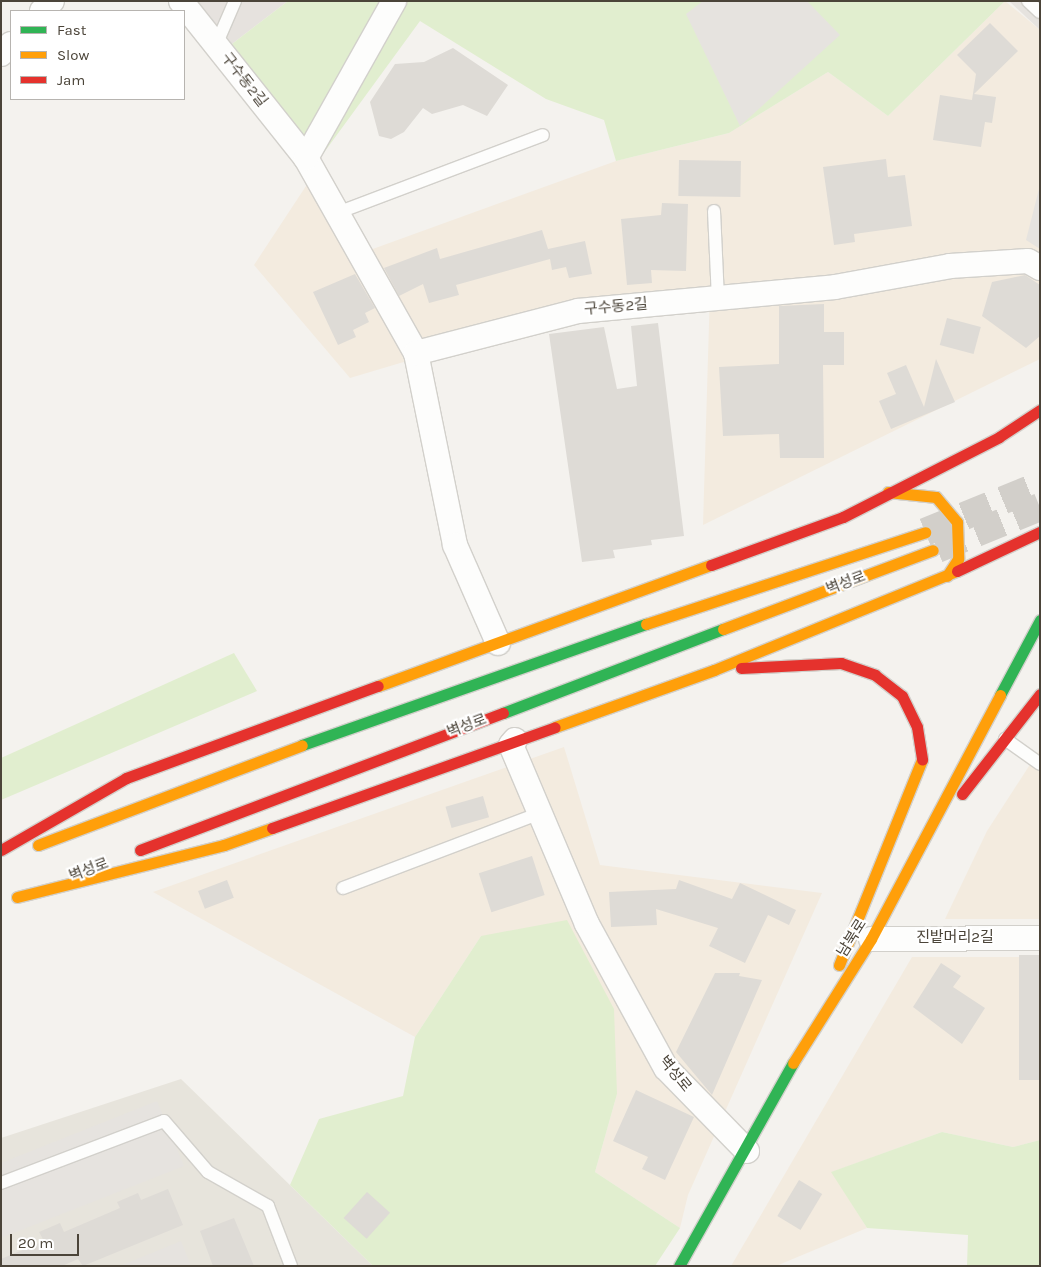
<!DOCTYPE html>
<meta charset="utf-8">
<style>
body{margin:0}
#map{position:relative;width:1041px;height:1267px;overflow:hidden;background:#f4f2ee;font-family:Karla,"Noto Sans KR",sans-serif}
div>[style]{position:absolute}
[style*='--x']{left:calc(var(--x)*1px);top:calc(var(--y)*1px);width:calc(var(--w)*1px);rotate:calc(var(--a)*1deg)}
.residential>*{inset:0;background:#e7e4dc}
.commercial>*{inset:0;background:#f3ebdf}
.industrial>*{inset:0;background:#e6e2de}
.green>*{inset:0;background:#e1eecf}
.parking>*{inset:0;background:#e6e3df}
.building>*{inset:0;background:#dedbd6;transform-origin:0 0}
.secondary-tunnel>*{height:28px;margin-top:-14px;transform-origin:0;background:repeating-linear-gradient(90deg,#d2cfca 0 28px,transparent 0 42px)}
.roads{filter:drop-shadow(1px 0 #d2d0cb) drop-shadow(-1px 0 #d2d0cb) drop-shadow(0 1px #d2d0cb) drop-shadow(0 -1px #d2d0cb)}
.lane>*{height:12px;margin:-6px;padding:0 6px;transform-origin:6px;border-radius:6px;background:#fdfdfc}
.street>*{height:24px;margin:-12px;padding:0 12px;transform-origin:12px;border-radius:12px;background:#fdfdfc}
.fast>*{height:11px;margin:-5.5px;padding:0 5.5px;transform-origin:5.5px;border-radius:5.5px;background:#30b455}
.slow>*{height:11px;margin:-5.5px;padding:0 5.5px;transform-origin:5.5px;border-radius:5.5px;background:#ff9f0a}
.jam>*{height:11px;margin:-5.5px;padding:0 5.5px;transform-origin:5.5px;border-radius:5.5px;background:#e5322d}
span{translate:-50% -50%;white-space:nowrap;text-align:center;line-height:1.15;-webkit-text-stroke:4.5px #fff;paint-order:stroke}
.street-label{font-size:15px;color:#4b4439}
.frame{position:absolute;inset:0;border:2px solid #4b4439;pointer-events:none}
.legend{position:absolute;left:10px;top:10px;width:175px;height:90px;box-sizing:border-box;background:#fff;border:1px solid #b7b4b0;margin:0;padding:6px 9px;list-style:none;font-size:15px;color:#4b4439}
.legend li{display:flex;align-items:center;gap:10px;height:25px}
.legend b{width:25px;border:1px solid #b7b4b0}
.scale{position:absolute;left:10px;top:1234px;width:69px;height:22px;box-sizing:border-box;border:2px solid #4b4439;border-top:0;padding-left:6px;font-size:15px;line-height:18px;white-space:nowrap;color:#4b4439;-webkit-text-stroke:4px #fff;paint-order:stroke}
</style>
<div id="map">
<div class="residential">
<div style="clip-path:polygon(181px 1079px,373px 1266px,1px 1266px,1px 1138px)"></div>
</div>
<div class="commercial">
<div style="clip-path:polygon(1005px 1px,1040px 30px,1040px 359px,703px 525px,710px 290px,622px 297px,350px 378px,254px 265px,308px 183px,370px 250px,616px 161px,729px 133px,828px 72px,888px 116px)"></div>
<div style="clip-path:polygon(564px 747px,600px 865px,822px 893px,688px 1195px,680px 1228px,595px 1172px,617px 1094px,481px 936px,415px 1037px,153px 892px)"></div>
<div style="clip-path:polygon(1040px 749px,1040px 919px,945px 919px,987px 831px)"></div>
<div style="clip-path:polygon(912px 957px,1040px 957px,1040px 1140px,1013px 1147px,942px 1132px,832px 1172px,867px 1228px,776px 1266px,731px 1266px)"></div>
</div>
<div class="industrial">
<div style="clip-path:polygon(196px 1px,288px 1px,228px 47px)"></div>
</div>
<div class="green">
<div style="clip-path:polygon(288px 1px,1005px 1px,888px 116px,828px 72px,729px 133px,616px 161px,604px 120px,546px 99px,420px 21px,320px 158px,228px 47px)"></div>
<div style="clip-path:polygon(234px 653px,257px 691px,1px 800px,1px 758px)"></div>
<div style="clip-path:polygon(567px 920px,614px 1009px,617px 1094px,595px 1172px,680px 1228px,655px 1266px,373px 1266px,290px 1185px,319px 1119px,403px 1096px,415px 1037px,481px 936px)"></div>
<div style="clip-path:polygon(942px 1132px,1013px 1147px,1040px 1140px,1040px 1266px,967px 1266px,968px 1235px,867px 1228px,831px 1172px)"></div>
</div>
<div class="parking">
<div style="clip-path:polygon(703px 1px,807px 1px,840px 35px,740px 126px,686px 14px)"></div>
<div style="clip-path:polygon(1009px 1px,1040px 1px,1040px 30px)"></div>
<div style="clip-path:polygon(1040px 185px,1040px 249px,1026px 240px)"></div>
<div style="clip-path:polygon(157px 1101px,184px 1166px,1px 1238px,1px 1163px)"></div>
<div style="clip-path:polygon(181px 1241px,191px 1266px,120px 1266px)"></div>
</div>
<div class="building">
<div style="clip-path:polygon(990px 23px,1018px 51px,974px 94px,996px 97px,992px 123px,985px 122px,981px 147px,933px 140px,940px 95px,972px 100px,976px 74px,957px 55px)"></div>
<div style="clip-path:polygon(453px 48px,508px 85px,487px 116px,463px 105px,432px 114px,423px 108px,404px 132px,391px 139px,379px 136px,370px 102px,395px 64px,424px 62px)"></div>
<div style="clip-path:polygon(886px 159px,888px 177px,905px 175px,912px 226px,854px 234px,855px 242px,834px 245px,823px 167px)"></div>
<div style="left:679px;top:160px;width:62px;height:36px;rotate:1deg"></div>
<div style="clip-path:polygon(662px 203px,688px 204px,686px 271px,651px 270px,652px 283px,627px 285px,621px 219px,661px 215px)"></div>
<div style="clip-path:polygon(542px 230px,548px 249px,585px 241px,592px 274px,569px 278px,566px 267px,552px 270px,550px 259px,456px 285px,459px 295px,429px 303px,423px 284px,399px 296px,384px 268px,437px 248px,440px 259px)"></div>
<div style="clip-path:polygon(355px 274px,375px 308px,365px 313px,369px 322px,353px 330px,356px 337px,338px 345px,313px 292px)"></div>
<div style="clip-path:polygon(1025px 275px,1040px 285px,1040px 336px,1026px 348px,982px 316px,992px 282px)"></div>
<div style="clip-path:polygon(824px 304px,824px 332px,844px 332px,844px 365px,823px 365px,824px 458px,780px 458px,779px 434px,723px 436px,719px 367px,779px 364px,779px 306px)"></div>
<div style="left:947px;top:318px;width:35px;height:28px;rotate:15deg"></div>
<div style="clip-path:polygon(658px 323px,684px 536px,651px 540px,652px 545px,613px 550px,615px 558px,582px 562px,549px 334px,604px 327px,617px 389px,637px 386px,631px 326px)"></div>
<div style="clip-path:polygon(936px 359px,955px 402px,891px 429px,879px 401px,896px 394px,887px 373px,906px 365px,924px 407px)"></div>
<div style="left:483px;top:796px;width:22px;height:39px;rotate:74deg"></div>
<div style="left:532px;top:856px;width:41px;height:56px;rotate:72deg"></div>
<div style="left:227px;top:880px;width:19px;height:31px;rotate:69deg"></div>
<div style="clip-path:polygon(679px 880px,732px 899px,740px 883px,796px 910px,789px 925px,768px 915px,745px 963px,709px 946px,718px 928px,656px 909px,657px 925px,611px 927px,609px 892px,676px 889px)"></div>
<div style="left:1019px;top:955px;width:21px;height:125px"></div>
<div style="clip-path:polygon(941px 963px,961px 976px,953px 987px,985px 1008px,962px 1044px,913px 1007px)"></div>
<div style="clip-path:polygon(715px 973px,740px 973px,739px 976px,762px 980px,712px 1095px,676px 1052px)"></div>
<div style="clip-path:polygon(636px 1090px,694px 1117px,665px 1180px,642px 1169px,648px 1157px,613px 1141px)"></div>
<div style="left:799px;top:1180px;width:27px;height:42px;rotate:31deg"></div>
<div style="clip-path:polygon(168px 1189px,183px 1225px,83px 1266px,78px 1259px,62px 1266px,1px 1266px,1px 1259px,44px 1241px,39px 1232px,60px 1223px,64px 1232px,120px 1208px,117px 1202px,138px 1193px,141px 1200px)"></div>
<div style="left:367px;top:1192px;width:31px;height:35px;rotate:42deg"></div>
<div style="clip-path:polygon(234px 1218px,254px 1266px,213px 1266px,200px 1231px)"></div>
</div>
<div class="secondary-tunnel">
<div style="--x:925;--y:532;--w:124;--a:-22.2"></div>
<div style="--x:937;--y:549;--w:111;--a:-22.2"></div>
</div>
<div class="roads">
<div class="lane">
<div style="--x:1028;--y:1;--w:16;--a:43"></div>
<div style="--x:216;--y:45;--w:48;--a:-66.6"></div>
<div style="--x:714;--y:211;--w:87;--a:87.4"></div>
<div style="--x:337;--y:213;--w:220;--a:-20.7"></div>
<div style="--x:1005;--y:739;--w:43;--a:35.5"></div>
<div style="--x:343;--y:888;--w:211;--a:-20.8"></div>
<div style="--x:1;--y:1183;--w:174;--a:-20.8"></div>
<div style="--x:164;--y:1121;--w:67;--a:49.2"></div>
<div style="--x:208;--y:1172;--w:69;--a:29.5"></div>
<div style="--x:268;--y:1206;--w:64;--a:69"></div>
</div>
<div class="street">
<div style="--x:181;--y:1;--w:201;--a:51.5"></div>
<div style="--x:306;--y:158;--w:224;--a:60.6"></div>
<div style="--x:416;--y:353;--w:196;--a:78.5"></div>
<div style="--x:455;--y:545;--w:107;--a:66.3"></div>
<div style="--x:42;--y:11;--w:14;--a:-45"></div>
<div style="--x:1;--y:54;--w:14;--a:-45"></div>
<div style="--x:306;--y:158;--w:180;--a:-60.7"></div>
<div style="--x:416;--y:353;--w:167;--a:-14.5"></div>
<div style="--x:578;--y:311;--w:258;--a:-5.3"></div>
<div style="--x:835;--y:287;--w:117;--a:-10.3"></div>
<div style="--x:950;--y:266;--w:78;--a:-3.7"></div>
<div style="--x:1028;--y:261;--w:14;--a:30"></div>
<div style="--x:515;--y:740;--w:6;--a:129"></div>
<div style="--x:511;--y:745;--w:194;--a:67"></div>
<div style="--x:587;--y:924;--w:164;--a:61.3"></div>
<div style="--x:666;--y:1068;--w:116;--a:45.7"></div>
<div style="--x:871;--y:939;--w:169;--a:-0.3"></div>
</div>
<div class="fast">
<div style="--x:1000;--y:695;--w:85;--a:-61.9"></div>
<div style="--x:503;--y:713;--w:235;--a:-20.9"></div>
<div style="--x:302;--y:745;--w:365;--a:-19.4"></div>
<div style="--x:679;--y:1266;--w:233;--a:-60.7"></div>
</div>
<div class="slow">
<div style="--x:888;--y:492;--w:48;--a:5.9"></div>
<div style="--x:936;--y:497;--w:33;--a:50"></div>
<div style="--x:957;--y:522;--w:37;--a:88"></div>
<div style="--x:958;--y:559;--w:20;--a:123"></div>
<div style="--x:646;--y:624;--w:294;--a:-18.2"></div>
<div style="--x:723;--y:629;--w:224;--a:-20.6"></div>
<div style="--x:378;--y:686;--w:354;--a:-20"></div>
<div style="--x:555;--y:727;--w:169;--a:-19.7"></div>
<div style="--x:714;--y:670;--w:262;--a:-22.2"></div>
<div style="--x:38;--y:845;--w:282;--a:-20.7"></div>
<div style="--x:17;--y:897;--w:213;--a:-14.1"></div>
<div style="--x:224;--y:845;--w:51;--a:-19.5"></div>
<div style="--x:839;--y:965;--w:221;--a:-68"></div>
<div style="--x:793;--y:1063;--w:146;--a:-57.8"></div>
<div style="--x:871;--y:939;--w:276;--a:-62.1"></div>
</div>
<div class="jam">
<div style="--x:711;--y:565;--w:140;--a:-20"></div>
<div style="--x:843;--y:517;--w:175;--a:-27.1"></div>
<div style="--x:999;--y:437;--w:49;--a:-33.4"></div>
<div style="--x:957;--y:571;--w:92;--a:-25.2"></div>
<div style="--x:741;--y:668;--w:100;--a:-2.9"></div>
<div style="--x:841;--y:663;--w:36;--a:19"></div>
<div style="--x:875;--y:675;--w:34;--a:38"></div>
<div style="--x:902;--y:696;--w:34;--a:64"></div>
<div style="--x:917;--y:727;--w:33;--a:81"></div>
<div style="--x:962;--y:794;--w:127;--a:-52"></div>
<div style="--x:272;--y:828;--w:300;--a:-19.6"></div>
<div style="--x:1;--y:850;--w:144;--a:-29.9"></div>
<div style="--x:126;--y:778;--w:268;--a:-20.1"></div>
<div style="--x:140;--y:850;--w:388;--a:-20.7"></div>
</div>
</div>
<div class="street-label">
<span style="left:244px;top:80px;rotate:52deg">구수동2길</span>
<span style="left:616px;top:307px;rotate:-5deg">구수동2길</span>
<span style="left:846px;top:583px;rotate:-21deg">벽성로</span>
<span style="left:467px;top:726px;rotate:-21deg">벽성로</span>
<span style="left:89px;top:870px;rotate:-21deg">벽성로</span>
<span style="left:852px;top:938px;rotate:-58deg">남북로</span>
<span style="left:955px;top:938px">진밭머리2길</span>
<span style="left:675px;top:1074px;rotate:51deg">벽성로</span>
</div>
<div class="frame"></div>
<ul class="legend">
<li><b style="height:6px;background:#30b455"></b>Fast</li>
<li><b style="height:6px;background:#ff9f0a"></b>Slow</li>
<li><b style="height:6px;background:#e5322d"></b>Jam</li>
</ul>
<div class="scale">20 m</div>
</div>
